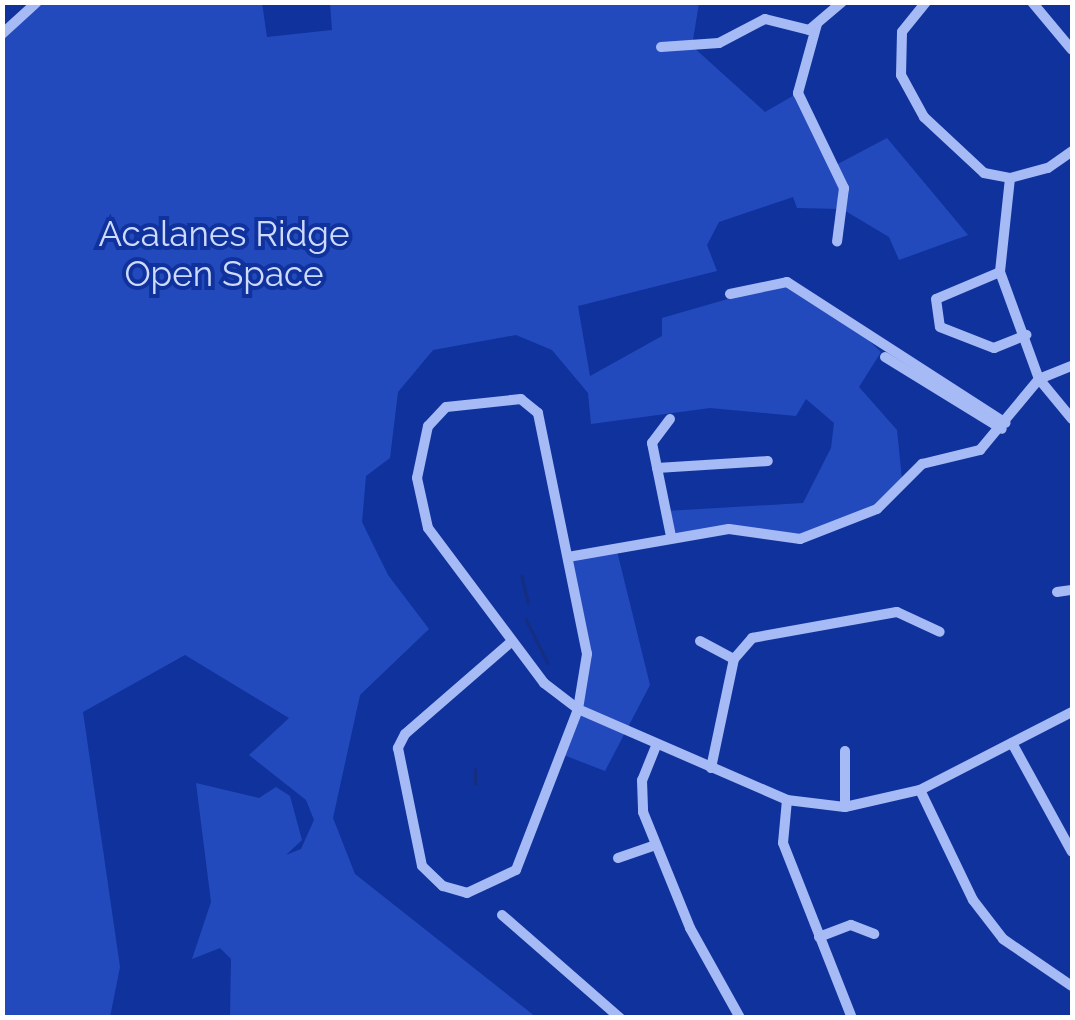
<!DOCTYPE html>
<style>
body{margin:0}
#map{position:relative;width:1075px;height:1020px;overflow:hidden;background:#10329d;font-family:Raleway,sans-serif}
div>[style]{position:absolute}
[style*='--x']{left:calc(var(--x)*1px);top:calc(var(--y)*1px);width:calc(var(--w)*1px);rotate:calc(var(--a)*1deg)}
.green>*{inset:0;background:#234abc}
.stream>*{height:2.5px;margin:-1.25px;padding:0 1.25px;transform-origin:1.25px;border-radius:1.25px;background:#142e81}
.minor>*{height:10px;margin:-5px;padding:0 5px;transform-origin:5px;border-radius:5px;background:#a6baf5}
span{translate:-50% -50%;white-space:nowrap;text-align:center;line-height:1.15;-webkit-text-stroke:8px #10329d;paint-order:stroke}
.park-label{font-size:35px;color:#cfdbfe}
.frame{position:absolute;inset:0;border:5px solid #fff;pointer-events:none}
</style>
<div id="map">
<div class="green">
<div style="clip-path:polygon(37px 2px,262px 3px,267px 37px,332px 30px,330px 3px,699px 3px,692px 46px,765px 112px,798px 93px,834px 166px,887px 138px,968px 235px,899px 260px,889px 237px,842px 209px,797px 208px,793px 197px,719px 222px,707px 245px,717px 271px,578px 306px,590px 376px,662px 336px,662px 318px,787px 282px,833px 307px,881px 352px,859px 387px,897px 430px,903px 489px,877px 509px,800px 539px,729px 529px,671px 536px,666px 511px,803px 503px,831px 448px,834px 423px,806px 399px,796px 416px,710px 408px,591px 424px,588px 393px,552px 350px,516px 335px,433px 350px,398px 392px,390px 458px,366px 476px,362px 522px,388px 575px,429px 629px,360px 695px,333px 818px,355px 874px,536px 1017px,230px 1017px,231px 959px,220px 948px,192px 959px,211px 902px,196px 783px,259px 798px,276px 787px,290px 796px,302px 840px,286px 855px,301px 849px,314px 820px,306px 800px,249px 755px,289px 718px,185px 655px,83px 712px,120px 967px,110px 1017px,3px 1018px,2px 34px)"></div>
<div style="clip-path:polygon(616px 547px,650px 685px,605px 771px,561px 754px,586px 678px,568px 557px)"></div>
</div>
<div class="stream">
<div style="--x:522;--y:576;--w:27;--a:77"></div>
<div style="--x:526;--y:619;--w:49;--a:63.4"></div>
<div style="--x:475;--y:784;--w:14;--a:-90"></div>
</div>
<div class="minor">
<div style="--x:926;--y:2;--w:38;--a:129"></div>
<div style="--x:902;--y:32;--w:43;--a:91.3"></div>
<div style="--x:901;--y:75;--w:48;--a:61.3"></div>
<div style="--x:924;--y:117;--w:82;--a:43"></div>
<div style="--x:984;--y:173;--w:26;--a:11"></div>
<div style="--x:1010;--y:178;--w:95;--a:96.1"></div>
<div style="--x:1000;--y:272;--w:114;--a:70"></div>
<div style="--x:1039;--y:379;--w:52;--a:50.5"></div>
<div style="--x:1032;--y:2;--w:62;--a:50.2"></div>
<div style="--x:817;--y:24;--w:72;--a:105.4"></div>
<div style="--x:798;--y:93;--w:106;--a:64.2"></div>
<div style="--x:844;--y:188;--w:54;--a:97.4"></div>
<div style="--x:2;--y:34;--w:47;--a:-42.4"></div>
<div style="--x:661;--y:47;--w:58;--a:-3.9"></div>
<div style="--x:719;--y:43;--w:52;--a:-27.6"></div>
<div style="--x:765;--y:19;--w:45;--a:14"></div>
<div style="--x:809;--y:30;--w:43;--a:-40.3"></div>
<div style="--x:1010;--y:178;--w:39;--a:-15"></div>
<div style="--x:1048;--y:168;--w:29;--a:-35"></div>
<div style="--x:1000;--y:272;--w:69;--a:157.1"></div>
<div style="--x:936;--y:299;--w:28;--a:82"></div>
<div style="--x:940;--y:327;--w:58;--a:21.3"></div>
<div style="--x:994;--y:348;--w:35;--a:-22"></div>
<div style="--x:730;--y:294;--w:58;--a:-11.9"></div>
<div style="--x:787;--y:282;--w:260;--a:32.8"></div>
<div style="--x:885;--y:357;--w:137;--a:31.6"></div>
<div style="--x:670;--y:419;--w:30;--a:127"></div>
<div style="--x:652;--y:443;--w:95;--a:78.5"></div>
<div style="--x:657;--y:468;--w:111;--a:-3.6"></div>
<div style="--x:568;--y:557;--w:163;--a:-9.9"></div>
<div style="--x:729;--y:529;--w:72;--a:8"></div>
<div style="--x:800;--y:539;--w:83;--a:-21.3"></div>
<div style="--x:877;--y:509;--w:64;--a:-45"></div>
<div style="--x:922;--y:464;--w:60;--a:-13.6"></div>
<div style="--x:980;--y:450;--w:92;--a:-50.3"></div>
<div style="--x:1039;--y:379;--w:35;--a:-22"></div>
<div style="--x:1057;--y:592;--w:15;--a:-8"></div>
<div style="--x:700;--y:641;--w:38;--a:28"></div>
<div style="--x:511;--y:642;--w:140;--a:139"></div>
<div style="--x:405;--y:734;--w:16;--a:117"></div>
<div style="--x:398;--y:748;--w:120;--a:78.5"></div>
<div style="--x:422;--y:866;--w:29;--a:44"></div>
<div style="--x:443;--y:886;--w:25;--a:16"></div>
<div style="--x:467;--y:893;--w:54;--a:-25.1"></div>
<div style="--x:516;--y:870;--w:173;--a:-68.9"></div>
<div style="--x:578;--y:709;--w:56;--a:-80.7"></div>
<div style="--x:587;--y:654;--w:246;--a:-101.5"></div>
<div style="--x:538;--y:413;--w:22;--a:-141"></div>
<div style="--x:521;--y:399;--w:75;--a:173.9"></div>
<div style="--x:446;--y:407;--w:26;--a:133"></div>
<div style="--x:428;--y:426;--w:53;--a:101.9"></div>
<div style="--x:417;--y:478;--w:51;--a:77.6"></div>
<div style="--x:428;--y:528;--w:194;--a:53.2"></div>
<div style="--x:544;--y:683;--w:43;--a:37.4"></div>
<div style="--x:578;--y:709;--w:228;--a:23.5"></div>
<div style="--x:787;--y:800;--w:58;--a:6.9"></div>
<div style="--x:845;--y:807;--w:77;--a:-12.8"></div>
<div style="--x:920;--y:790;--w:171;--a:-27.2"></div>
<div style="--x:1012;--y:743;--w:124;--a:61.2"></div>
<div style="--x:656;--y:746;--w:37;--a:112"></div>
<div style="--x:642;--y:780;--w:32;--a:88"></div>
<div style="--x:643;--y:812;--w:125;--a:67.9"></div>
<div style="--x:690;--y:928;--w:103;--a:60.9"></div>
<div style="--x:845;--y:751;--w:56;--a:90"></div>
<div style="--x:711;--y:768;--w:111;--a:-78.1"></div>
<div style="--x:734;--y:659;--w:28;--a:-49"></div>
<div style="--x:752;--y:638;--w:147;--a:-10.2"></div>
<div style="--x:897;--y:612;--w:47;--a:24.9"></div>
<div style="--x:920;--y:790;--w:122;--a:64.3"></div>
<div style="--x:973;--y:900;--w:49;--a:52.4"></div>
<div style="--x:1003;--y:939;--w:83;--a:34.3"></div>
<div style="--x:787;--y:800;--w:43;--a:95.3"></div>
<div style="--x:783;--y:843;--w:188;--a:68.5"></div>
<div style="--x:618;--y:858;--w:39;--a:-19"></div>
<div style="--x:502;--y:915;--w:157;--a:41.1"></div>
<div style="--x:819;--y:937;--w:34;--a:-21"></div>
<div style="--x:851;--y:925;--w:25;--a:21"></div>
</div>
<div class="park-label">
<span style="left:224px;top:254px">Acalanes Ridge<br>Open Space</span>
</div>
<div class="frame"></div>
</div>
